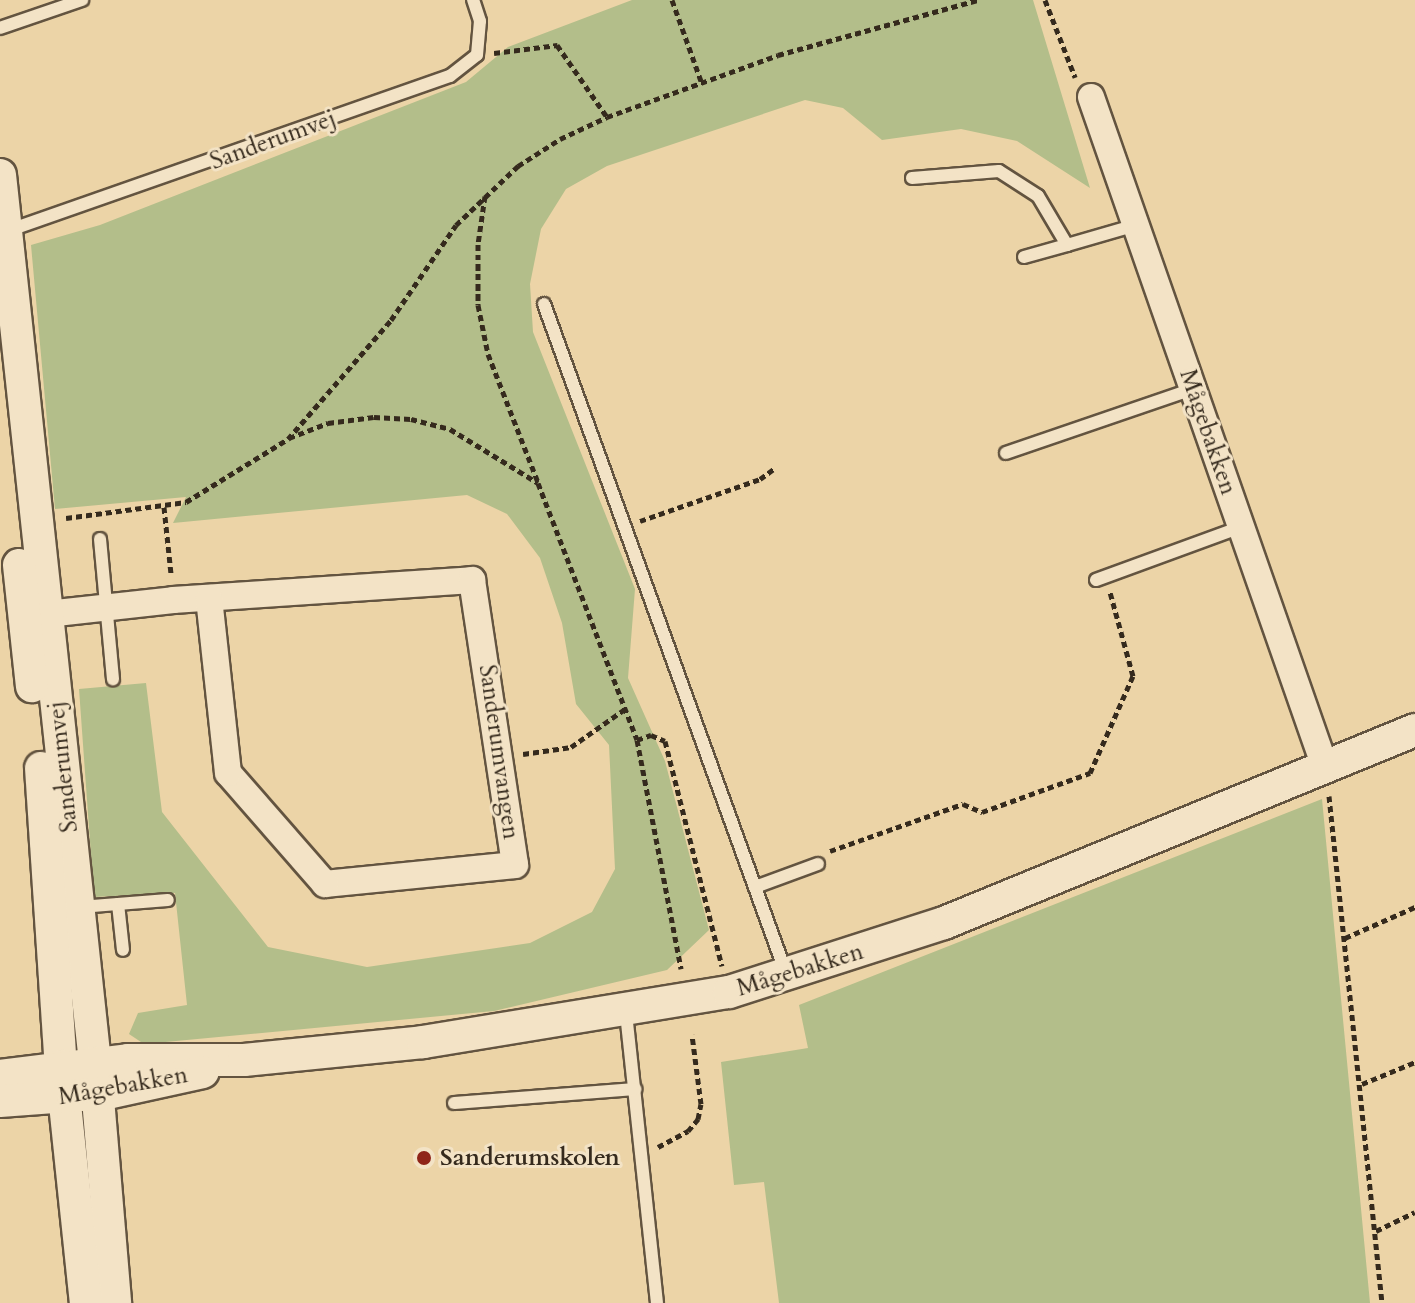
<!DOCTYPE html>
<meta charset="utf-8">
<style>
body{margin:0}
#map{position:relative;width:1415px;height:1303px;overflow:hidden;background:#ecd4a7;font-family:Cardo,serif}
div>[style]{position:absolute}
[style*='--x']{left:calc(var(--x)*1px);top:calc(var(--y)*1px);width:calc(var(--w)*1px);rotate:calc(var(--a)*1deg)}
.green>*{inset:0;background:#b3be8a}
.path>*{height:5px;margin-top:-2.5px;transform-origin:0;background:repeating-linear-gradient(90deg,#352a1d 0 6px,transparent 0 10px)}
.roads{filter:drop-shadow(2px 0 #635440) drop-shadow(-2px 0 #635440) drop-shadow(0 2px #635440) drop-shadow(0 -2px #635440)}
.service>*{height:12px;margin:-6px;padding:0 6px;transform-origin:6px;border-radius:6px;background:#f3e3c6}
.minor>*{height:26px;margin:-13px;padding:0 13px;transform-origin:13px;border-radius:13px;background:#f3e3c6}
.tertiary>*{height:32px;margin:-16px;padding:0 16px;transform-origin:16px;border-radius:16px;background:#f3e3c6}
.dots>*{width:22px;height:22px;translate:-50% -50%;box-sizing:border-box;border:4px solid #f3e3c6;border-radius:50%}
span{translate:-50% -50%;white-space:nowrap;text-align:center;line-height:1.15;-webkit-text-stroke:6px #f3e3c6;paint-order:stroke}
.street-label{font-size:24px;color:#352a1d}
.poi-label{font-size:24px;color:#352a1d;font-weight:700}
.left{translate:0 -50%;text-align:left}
</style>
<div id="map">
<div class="green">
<div style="clip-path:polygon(632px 0,1033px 0,1090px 188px,1017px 141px,961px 129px,882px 140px,843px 108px,805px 100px,607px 166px,566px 189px,541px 229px,530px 284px,533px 332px,635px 589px,628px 678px,665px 761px,709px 930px,667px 970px,494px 1011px,144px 1044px,129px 1034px,138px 1013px,187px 1005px,175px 893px,94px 897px,79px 689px,146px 683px,162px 812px,268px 947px,367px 967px,530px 943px,592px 912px,615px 869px,609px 745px,576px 704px,562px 623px,540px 558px,507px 514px,467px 495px,173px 523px,186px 497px,55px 509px,31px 245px,100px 225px,466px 82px,508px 47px)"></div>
<div style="clip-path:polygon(1322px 799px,1370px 1303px,779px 1303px,764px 1182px,734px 1185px,721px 1062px,808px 1048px,799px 1005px)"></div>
</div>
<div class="path">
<div style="--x:672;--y:0;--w:86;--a:70.3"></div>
<div style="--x:1045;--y:0;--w:83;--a:68.7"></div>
<div style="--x:494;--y:53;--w:64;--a:-7.2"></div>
<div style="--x:557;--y:45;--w:88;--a:55.2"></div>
<div style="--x:485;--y:196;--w:49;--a:98.3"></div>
<div style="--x:478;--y:244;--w:61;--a:90"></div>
<div style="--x:478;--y:305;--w:50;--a:78.5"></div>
<div style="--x:488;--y:354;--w:137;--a:68.7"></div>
<div style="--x:289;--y:438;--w:42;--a:-21"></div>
<div style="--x:328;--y:423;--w:46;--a:-7.4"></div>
<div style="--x:374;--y:417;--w:37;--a:3"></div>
<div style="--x:411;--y:419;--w:40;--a:14.4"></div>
<div style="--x:450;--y:429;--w:103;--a:31.5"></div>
<div style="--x:538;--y:483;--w:275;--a:68.9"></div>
<div style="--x:637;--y:740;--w:233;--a:79.1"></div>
<div style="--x:164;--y:507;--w:67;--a:84"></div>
<div style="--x:66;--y:518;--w:121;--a:-7.6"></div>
<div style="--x:186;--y:502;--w:120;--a:-31.7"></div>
<div style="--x:288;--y:439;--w:157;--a:-49.1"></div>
<div style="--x:391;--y:320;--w:115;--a:-55.6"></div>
<div style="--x:456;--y:225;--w:86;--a:-43.6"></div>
<div style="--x:518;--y:166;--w:50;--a:-32.7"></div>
<div style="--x:560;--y:139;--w:52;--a:-25.1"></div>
<div style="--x:607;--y:117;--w:182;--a:-19.9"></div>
<div style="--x:778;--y:55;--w:207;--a:-15.4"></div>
<div style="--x:640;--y:521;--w:127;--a:-19.3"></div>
<div style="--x:760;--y:479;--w:19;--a:-36"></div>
<div style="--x:637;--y:740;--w:15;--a:-20"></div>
<div style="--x:651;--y:735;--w:15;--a:23"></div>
<div style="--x:665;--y:741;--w:232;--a:75.8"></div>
<div style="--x:523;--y:754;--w:49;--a:-8.3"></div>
<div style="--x:571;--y:747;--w:66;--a:-35.1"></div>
<div style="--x:1329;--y:796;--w:510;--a:84.03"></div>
<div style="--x:830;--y:851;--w:141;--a:-19.5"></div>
<div style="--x:963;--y:804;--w:21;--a:23"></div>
<div style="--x:982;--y:812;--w:115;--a:-19.9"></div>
<div style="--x:1090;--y:773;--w:106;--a:-66.1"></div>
<div style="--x:1133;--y:676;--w:87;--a:-105.3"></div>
<div style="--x:1345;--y:938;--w:77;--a:-23.9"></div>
<div style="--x:1362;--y:1084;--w:57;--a:-22.5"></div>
<div style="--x:658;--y:1147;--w:34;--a:-28"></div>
<div style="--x:688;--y:1131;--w:16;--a:-50"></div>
<div style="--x:698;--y:1119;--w:15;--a:-79"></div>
<div style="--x:701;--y:1104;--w:70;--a:-97.4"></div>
<div style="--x:1376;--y:1231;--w:43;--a:-26"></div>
</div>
<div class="roads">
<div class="service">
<div style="--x:0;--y:28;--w:87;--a:-18.9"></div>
<div style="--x:912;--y:178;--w:87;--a:-4.6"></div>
<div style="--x:999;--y:171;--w:46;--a:32.7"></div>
<div style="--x:1038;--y:196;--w:57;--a:59.4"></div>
<div style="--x:1067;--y:245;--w:72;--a:-16.2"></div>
<div style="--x:7;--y:231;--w:469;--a:-19.3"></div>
<div style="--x:450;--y:76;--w:34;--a:-38"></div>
<div style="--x:477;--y:55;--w:34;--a:-85"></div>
<div style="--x:480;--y:21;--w:22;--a:-108"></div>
<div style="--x:1024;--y:257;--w:45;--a:-15.6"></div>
<div style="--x:544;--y:304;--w:711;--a:70.11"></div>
<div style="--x:1006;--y:453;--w:198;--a:-18.9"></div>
<div style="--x:100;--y:539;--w:141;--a:84.7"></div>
<div style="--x:1096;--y:580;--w:154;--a:-20.1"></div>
<div style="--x:755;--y:887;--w:67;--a:-20.1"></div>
<div style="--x:118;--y:904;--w:46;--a:83.8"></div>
<div style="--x:80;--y:907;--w:88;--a:-4.5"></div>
<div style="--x:626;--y:1013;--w:292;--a:83.9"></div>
<div style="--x:454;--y:1103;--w:182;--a:-4.4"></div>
</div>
<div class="minor">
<div style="--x:1091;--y:97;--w:710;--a:70.75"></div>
<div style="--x:47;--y:614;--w:127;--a:-6.3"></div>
<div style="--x:173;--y:600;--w:300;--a:-3.8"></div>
<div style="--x:472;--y:580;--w:288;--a:81.4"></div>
<div style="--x:515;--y:865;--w:191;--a:174.3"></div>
<div style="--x:325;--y:884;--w:147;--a:-131.1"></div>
<div style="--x:228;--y:773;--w:176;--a:-96.2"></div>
</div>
<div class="tertiary">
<div style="--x:0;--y:175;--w:893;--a:83.89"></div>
<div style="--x:95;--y:1063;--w:241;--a:85.2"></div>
<div style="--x:19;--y:565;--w:122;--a:83.9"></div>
<div style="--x:41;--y:768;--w:299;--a:86.2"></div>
<div style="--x:61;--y:1066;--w:238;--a:84"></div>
<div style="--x:0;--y:1076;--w:129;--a:-7.1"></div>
<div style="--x:128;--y:1060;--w:116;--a:0"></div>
<div style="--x:244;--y:1060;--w:180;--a:-5.7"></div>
<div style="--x:423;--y:1042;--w:310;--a:-9.3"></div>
<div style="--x:729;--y:992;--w:226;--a:-17.8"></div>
<div style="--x:944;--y:923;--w:509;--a:-22.28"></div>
<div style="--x:0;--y:1101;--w:108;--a:-4.2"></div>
<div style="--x:108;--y:1093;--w:97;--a:-12.5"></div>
</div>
</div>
<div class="dots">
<div style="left:424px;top:1158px;background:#8f2418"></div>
</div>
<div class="street-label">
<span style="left:273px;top:140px;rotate:-20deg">Sanderumvej</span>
<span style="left:1208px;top:432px;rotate:71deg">Mågebakken</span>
<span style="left:499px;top:752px;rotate:82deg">Sanderumvangen</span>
<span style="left:63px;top:767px;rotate:-96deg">Sanderumvej</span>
<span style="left:800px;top:970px;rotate:-17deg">Mågebakken</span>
<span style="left:123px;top:1086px;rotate:-10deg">Mågebakken</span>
</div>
<div class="poi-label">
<span class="left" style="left:440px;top:1158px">Sanderumskolen</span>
</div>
</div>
